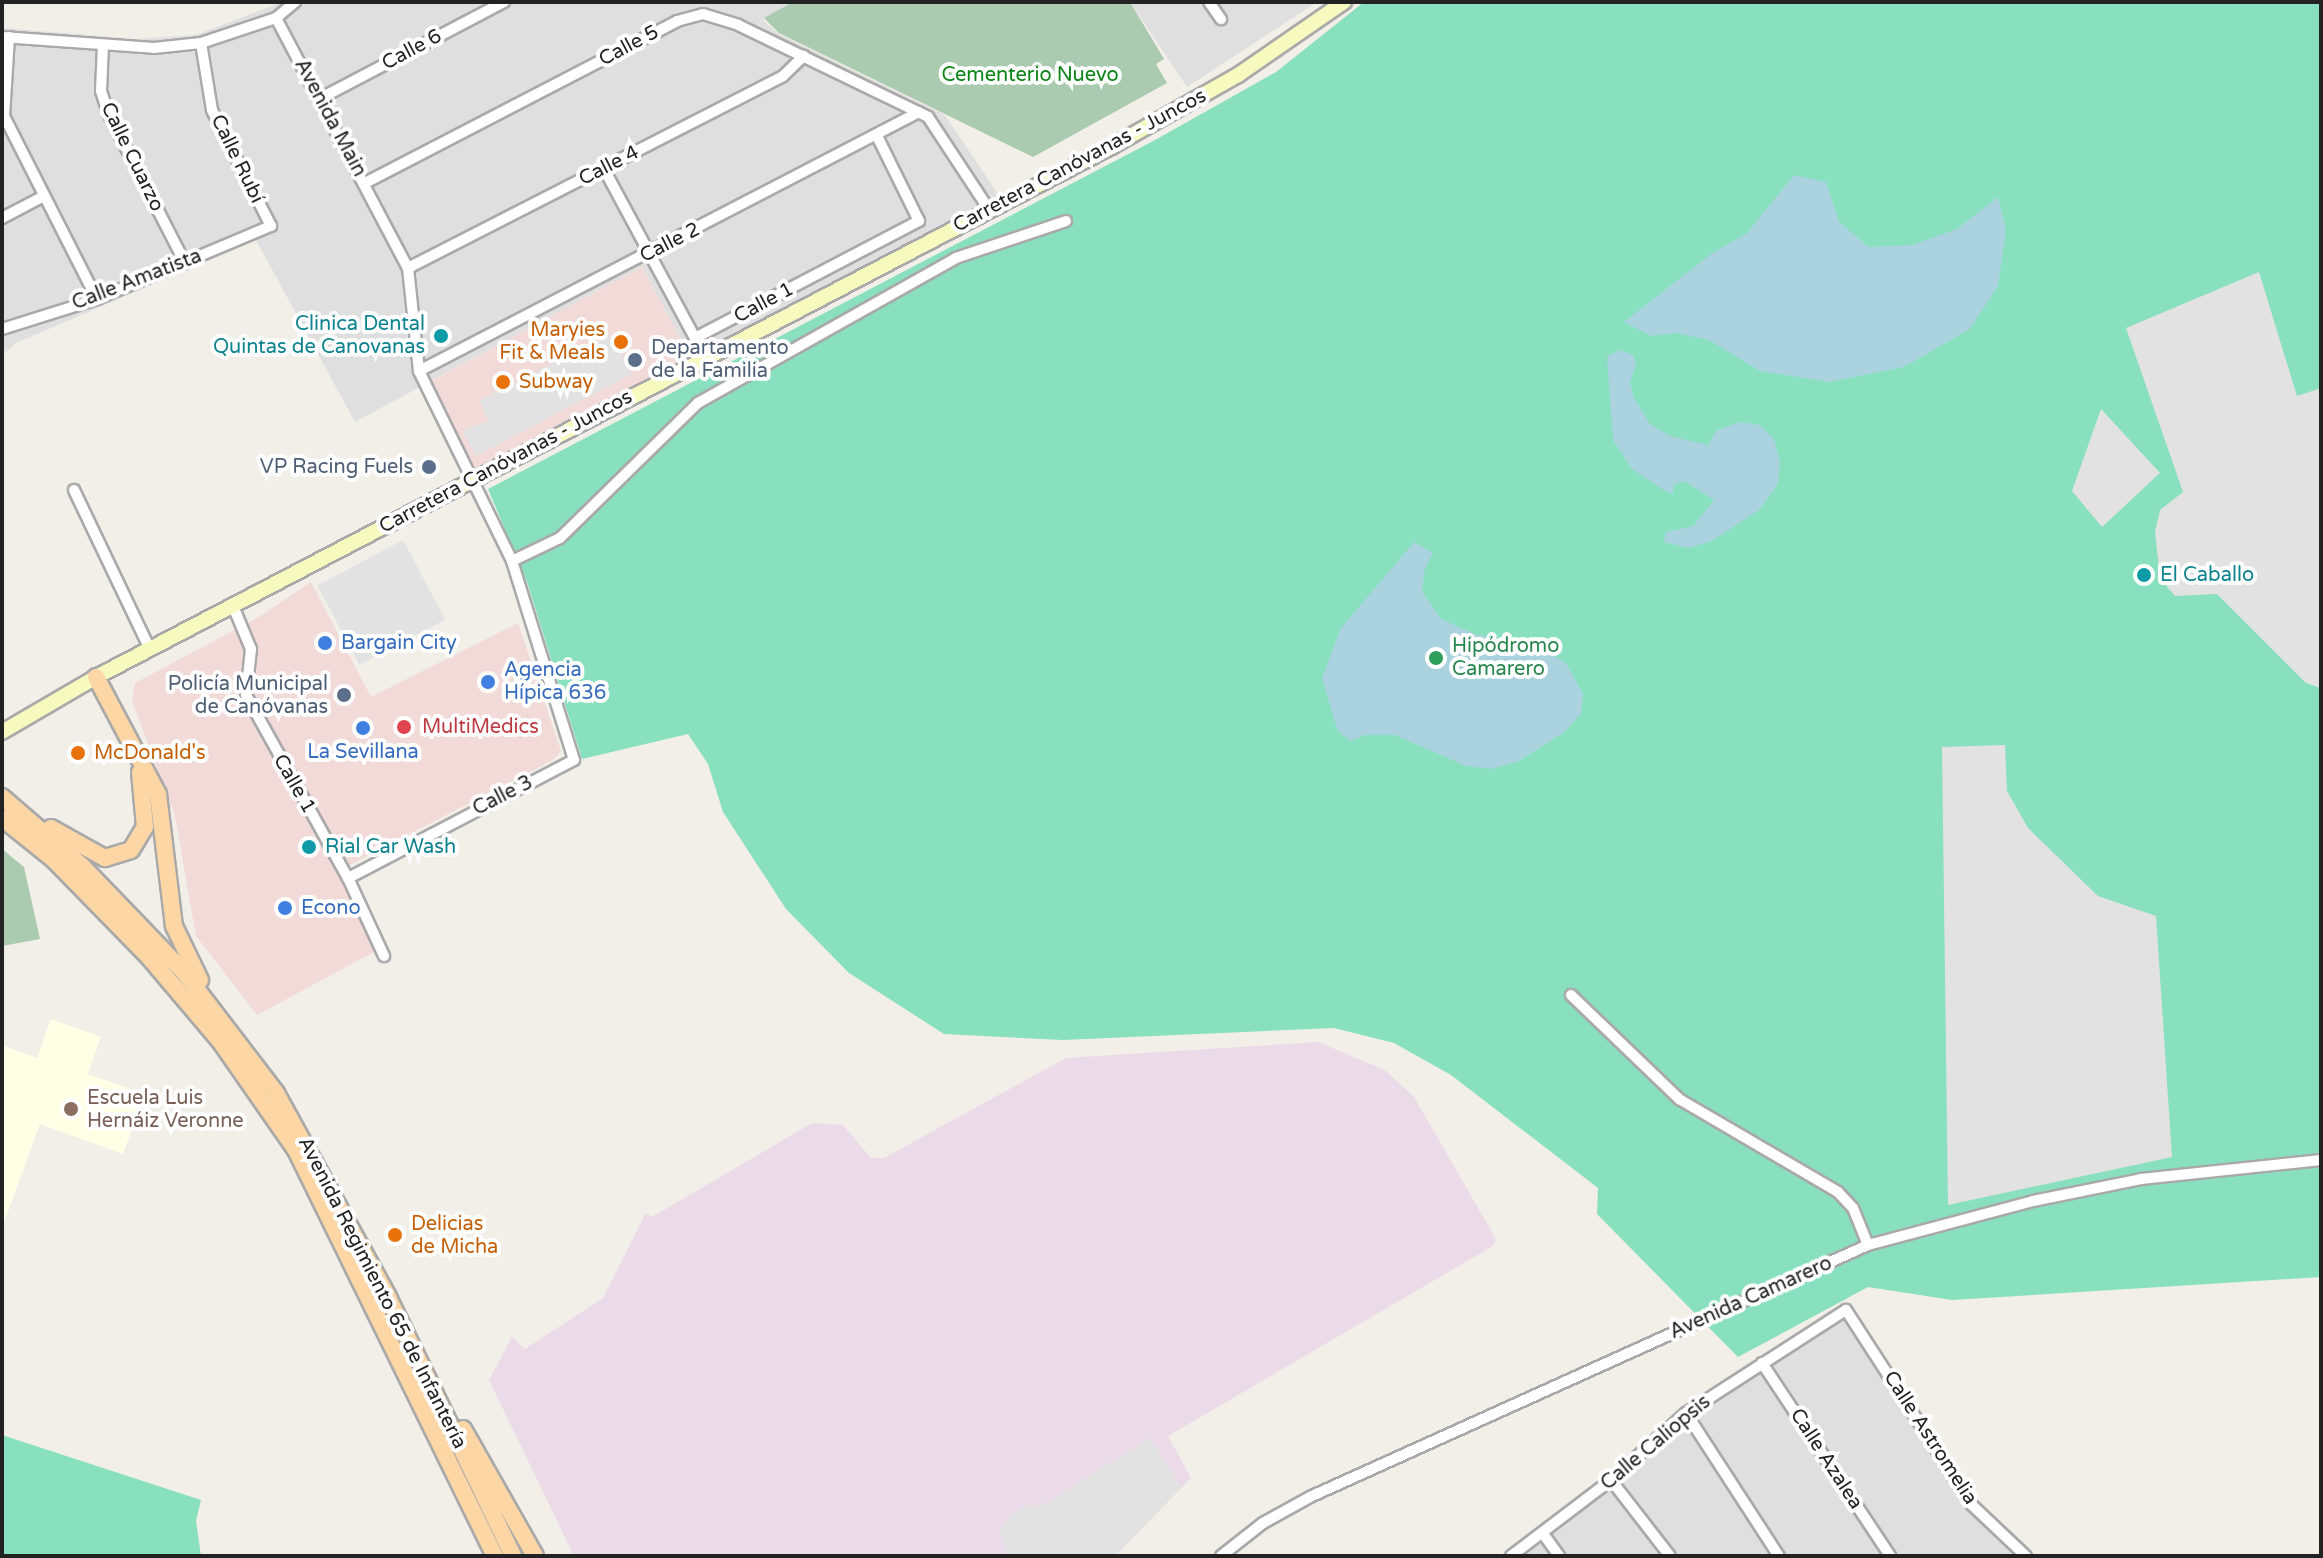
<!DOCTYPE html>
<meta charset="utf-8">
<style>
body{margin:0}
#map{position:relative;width:2323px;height:1558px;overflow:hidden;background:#f2efe9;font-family:"Varela Round",sans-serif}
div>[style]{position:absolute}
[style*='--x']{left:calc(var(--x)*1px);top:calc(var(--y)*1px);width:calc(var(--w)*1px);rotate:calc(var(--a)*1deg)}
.residential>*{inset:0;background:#e0dfdf}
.commercial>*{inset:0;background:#f2dad9}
.industrial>*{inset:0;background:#ebdbe8}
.education>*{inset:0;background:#ffffe5}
.cemetery>*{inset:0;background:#aacbaf}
.pitch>*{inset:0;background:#88e0be}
.parking>*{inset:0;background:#e2e2e2;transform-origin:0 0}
.water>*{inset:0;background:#aad3df}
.roads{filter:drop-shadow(2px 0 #a9a9a9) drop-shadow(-2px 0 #a9a9a9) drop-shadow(0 2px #a9a9a9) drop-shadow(0 -2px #a9a9a9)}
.minor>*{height:10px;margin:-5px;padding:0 5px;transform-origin:5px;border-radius:5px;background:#fff}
.secondary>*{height:14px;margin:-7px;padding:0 7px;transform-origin:7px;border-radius:7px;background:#f7fabf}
.primary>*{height:16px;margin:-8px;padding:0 8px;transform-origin:8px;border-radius:8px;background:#fcd6a4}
.dots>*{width:22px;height:22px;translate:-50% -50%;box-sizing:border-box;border:4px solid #fff;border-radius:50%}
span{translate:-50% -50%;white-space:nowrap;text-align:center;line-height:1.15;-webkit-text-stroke:8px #fff;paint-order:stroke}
.street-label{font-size:20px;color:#222}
.park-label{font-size:20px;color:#0c8416}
.culture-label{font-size:20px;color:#0d838f}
.right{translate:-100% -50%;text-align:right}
.left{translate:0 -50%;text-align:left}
.food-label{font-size:20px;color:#c56008}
.service-label{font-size:20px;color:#4e5e75}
.shop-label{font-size:20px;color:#366cbe}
.leisure-label{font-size:20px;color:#27864d}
.health-label{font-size:20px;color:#be3a42}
.education-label{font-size:20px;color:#785e54}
.frame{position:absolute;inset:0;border:4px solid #222;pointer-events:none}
</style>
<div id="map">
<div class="residential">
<div style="clip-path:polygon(282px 2px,793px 2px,763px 20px,779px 34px,945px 115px,1000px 197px,690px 357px,642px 267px,355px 422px,256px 240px,16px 343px,2px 355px,2px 28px,136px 39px,196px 35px)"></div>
<div style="clip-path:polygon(1130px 2px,1317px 2px,1187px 87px)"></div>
<div style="clip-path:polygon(1846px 1310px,1972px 1505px,2026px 1556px,1511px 1556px,1686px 1413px)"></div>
</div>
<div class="commercial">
<div style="clip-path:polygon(642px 267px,690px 357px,485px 469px,475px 467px,430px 382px)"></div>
<div style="clip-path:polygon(311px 582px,371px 697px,518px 623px,561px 751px,553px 760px,348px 866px,387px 945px,257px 1015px,196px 936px,175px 816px,132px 701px,135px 683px,259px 617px)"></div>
</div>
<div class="industrial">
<div style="clip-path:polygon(1318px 1042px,1385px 1070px,1414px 1097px,1496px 1239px,1493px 1246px,1168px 1436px,1191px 1478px,1115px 1556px,574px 1556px,489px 1380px,512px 1337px,525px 1349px,603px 1298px,646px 1213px,652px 1217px,812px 1123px,843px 1125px,871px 1158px,884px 1158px,1066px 1058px)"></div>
</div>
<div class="education">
<div style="clip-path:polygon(51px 1019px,101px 1037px,88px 1074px,145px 1094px,123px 1154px,40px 1124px,2px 1228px,2px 1045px,37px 1058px)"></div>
</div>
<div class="cemetery">
<div style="clip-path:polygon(793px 2px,1130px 2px,1164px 59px,1156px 64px,1167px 83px,1033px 157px,779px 33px,764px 18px)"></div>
<div style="clip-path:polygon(2px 849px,24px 867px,40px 939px,2px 946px)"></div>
</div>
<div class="pitch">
<div style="clip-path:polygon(1364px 2px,2321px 2px,2321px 1277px,1952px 1300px,1868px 1287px,1738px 1357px,1597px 1214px,1598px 1188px,1451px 1075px,1394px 1043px,1334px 1028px,1063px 1040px,944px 1034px,849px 973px,786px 909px,723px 812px,708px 764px,688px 734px,582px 759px,527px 582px,488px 489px,1155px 140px,1276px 72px)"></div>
<div style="clip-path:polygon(2px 1435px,201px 1500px,196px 1521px,201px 1556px,2px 1556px)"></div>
</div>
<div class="parking">
<div style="clip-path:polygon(2259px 272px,2297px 396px,2321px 388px,2321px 688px,2306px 683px,2217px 594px,2175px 596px,2160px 578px,2155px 532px,2160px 510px,2183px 492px,2126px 328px)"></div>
<div style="clip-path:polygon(610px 334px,632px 374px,476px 456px,462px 431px,488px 421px,480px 400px)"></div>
<div style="clip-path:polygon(2101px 409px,2160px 473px,2102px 527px,2072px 491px)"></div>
<div style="left:403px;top:540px;width:90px;height:97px;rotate:62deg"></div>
<div style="clip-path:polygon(2005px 745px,2007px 791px,2028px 828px,2098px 896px,2156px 916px,2172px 1157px,1948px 1205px,1942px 747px)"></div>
<div style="clip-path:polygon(1150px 1438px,1182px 1487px,1115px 1556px,1008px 1556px,1000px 1531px,1012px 1514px,1028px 1505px,1041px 1506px)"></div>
</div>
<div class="water">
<div style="clip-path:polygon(1794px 175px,1826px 182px,1839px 222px,1869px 247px,1912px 245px,1957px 229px,1998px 197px,2006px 230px,1998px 286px,1970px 329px,1904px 367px,1829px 382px,1760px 371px,1709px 340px,1675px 333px,1651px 336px,1624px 322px,1711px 254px,1747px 233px)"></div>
<div style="clip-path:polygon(1620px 350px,1633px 355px,1636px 364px,1630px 383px,1634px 398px,1650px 424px,1670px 436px,1708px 445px,1717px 430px,1740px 422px,1760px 425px,1774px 439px,1780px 462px,1778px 484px,1759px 510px,1712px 541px,1688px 548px,1664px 542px,1666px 532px,1693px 526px,1714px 500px,1684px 481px,1674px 485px,1673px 494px,1662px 489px,1632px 469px,1613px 440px,1607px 357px)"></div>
<div style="clip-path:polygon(1414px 542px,1433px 553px,1425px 568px,1422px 591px,1441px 619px,1477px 635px,1533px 644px,1566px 663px,1583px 694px,1581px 714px,1563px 733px,1519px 761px,1491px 769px,1466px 766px,1395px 735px,1365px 735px,1351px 741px,1338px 732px,1322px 678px,1341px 628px)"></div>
</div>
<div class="roads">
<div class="minor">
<div style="--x:1209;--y:2;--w:21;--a:55"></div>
<div style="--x:276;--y:18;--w:283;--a:62.2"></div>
<div style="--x:408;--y:268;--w:104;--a:83.9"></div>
<div style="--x:419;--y:371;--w:212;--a:63.9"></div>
<div style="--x:512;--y:561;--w:208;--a:72.7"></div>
<div style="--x:574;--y:760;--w:255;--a:152.4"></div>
<div style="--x:2;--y:37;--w:152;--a:4.1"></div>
<div style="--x:154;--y:48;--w:47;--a:-6.1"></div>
<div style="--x:201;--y:43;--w:79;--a:-18.4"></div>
<div style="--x:276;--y:18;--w:25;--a:-40"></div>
<div style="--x:9;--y:37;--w:79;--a:93.6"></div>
<div style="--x:4;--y:116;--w:205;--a:63.1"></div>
<div style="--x:103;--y:45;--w:46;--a:92.5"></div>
<div style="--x:101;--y:91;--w:23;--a:72"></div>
<div style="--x:108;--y:113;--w:169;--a:62.8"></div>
<div style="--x:321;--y:98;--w:207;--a:-27.7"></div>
<div style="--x:604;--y:169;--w:192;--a:61.7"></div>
<div style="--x:695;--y:338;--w:253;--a:-27.6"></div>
<div style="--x:919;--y:221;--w:95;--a:-116.3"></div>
<div style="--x:365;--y:183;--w:352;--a:-27.4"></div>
<div style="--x:677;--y:21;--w:27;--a:-15"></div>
<div style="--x:703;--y:14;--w:37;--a:17"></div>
<div style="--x:738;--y:25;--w:211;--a:25.8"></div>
<div style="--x:928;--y:117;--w:113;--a:56.6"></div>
<div style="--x:2;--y:218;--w:45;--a:-27.7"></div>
<div style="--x:408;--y:268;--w:421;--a:-27.1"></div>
<div style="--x:783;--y:76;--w:29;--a:-44"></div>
<div style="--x:2;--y:329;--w:100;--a:-17.5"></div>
<div style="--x:97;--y:299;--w:189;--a:-22.8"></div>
<div style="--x:271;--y:226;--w:130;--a:-117"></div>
<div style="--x:212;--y:110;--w:68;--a:-99.3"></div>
<div style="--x:419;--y:371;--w:563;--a:-27.38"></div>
<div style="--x:74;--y:490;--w:176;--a:64.5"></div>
<div style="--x:512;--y:561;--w:53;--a:-25.6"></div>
<div style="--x:560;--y:538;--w:193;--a:-44.4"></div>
<div style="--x:698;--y:403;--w:296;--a:-29.3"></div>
<div style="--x:956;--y:258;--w:116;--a:-18.6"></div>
<div style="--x:233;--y:606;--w:47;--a:67.3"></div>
<div style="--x:251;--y:649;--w:46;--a:96.2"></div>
<div style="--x:246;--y:695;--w:210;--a:60.9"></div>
<div style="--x:348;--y:878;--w:86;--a:65.2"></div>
<div style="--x:1571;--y:995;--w:150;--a:43.9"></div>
<div style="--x:1679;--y:1099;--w:184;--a:30.3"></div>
<div style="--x:1838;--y:1192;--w:22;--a:47"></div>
<div style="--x:1853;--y:1208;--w:40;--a:68"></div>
<div style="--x:1762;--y:1363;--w:232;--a:56.4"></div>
<div style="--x:1686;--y:1413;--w:171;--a:57"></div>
<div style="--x:1611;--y:1480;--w:96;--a:52.2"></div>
<div style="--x:1544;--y:1535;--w:26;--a:54"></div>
<div style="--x:1221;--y:1556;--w:53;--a:-38.2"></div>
<div style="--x:1263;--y:1523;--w:56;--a:-28.9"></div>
<div style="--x:1312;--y:1496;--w:610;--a:-24.3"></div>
<div style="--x:1868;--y:1245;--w:171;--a:-14.9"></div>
<div style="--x:2033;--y:1201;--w:110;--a:-11.5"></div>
<div style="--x:2141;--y:1179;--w:181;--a:-6"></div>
<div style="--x:1511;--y:1556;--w:126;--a:-37.2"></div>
<div style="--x:1611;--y:1480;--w:101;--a:-41.8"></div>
<div style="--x:1686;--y:1413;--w:190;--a:-32.8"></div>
<div style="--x:1846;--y:1310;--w:232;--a:57.1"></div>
<div style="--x:1972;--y:1505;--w:74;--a:43.4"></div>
</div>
<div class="secondary">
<div style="--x:2;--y:732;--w:109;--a:-30.3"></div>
<div style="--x:96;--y:677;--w:1147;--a:-27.57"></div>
<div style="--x:1113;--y:146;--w:144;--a:-29.6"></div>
<div style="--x:1238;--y:75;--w:129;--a:-34.6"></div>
</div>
<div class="primary">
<div style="--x:96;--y:677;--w:132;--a:62.1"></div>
<div style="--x:158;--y:794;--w:133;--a:83.1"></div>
<div style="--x:174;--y:926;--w:60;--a:64.3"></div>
<div style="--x:2;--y:797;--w:106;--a:40.8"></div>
<div style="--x:82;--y:866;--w:144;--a:46.1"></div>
<div style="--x:182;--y:970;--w:155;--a:52.6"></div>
<div style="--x:276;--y:1093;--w:233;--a:61.2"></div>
<div style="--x:388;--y:1297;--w:288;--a:64.2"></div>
<div style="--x:2;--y:818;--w:65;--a:38.8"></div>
<div style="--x:53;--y:859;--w:137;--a:45.6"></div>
<div style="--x:149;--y:957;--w:110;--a:49.8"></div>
<div style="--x:220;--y:1041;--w:133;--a:55.1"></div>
<div style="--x:296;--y:1150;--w:452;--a:63.9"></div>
<div style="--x:51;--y:828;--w:62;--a:29.1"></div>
<div style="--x:105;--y:858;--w:27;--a:-17"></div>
<div style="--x:131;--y:850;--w:27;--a:-59"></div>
<div style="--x:145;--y:827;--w:55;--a:-95.2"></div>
<div style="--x:463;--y:1429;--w:146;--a:60.4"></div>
</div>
</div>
<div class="dots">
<div style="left:441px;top:336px;background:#0f9aa8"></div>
<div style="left:621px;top:342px;background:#e8710a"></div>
<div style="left:635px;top:360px;background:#5c6f8a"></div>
<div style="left:503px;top:382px;background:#e8710a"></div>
<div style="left:429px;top:467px;background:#5c6f8a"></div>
<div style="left:2144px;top:575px;background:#0f9aa8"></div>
<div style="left:325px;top:643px;background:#3f7fe0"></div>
<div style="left:1436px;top:658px;background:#2e9e5b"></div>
<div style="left:488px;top:682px;background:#3f7fe0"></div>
<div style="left:344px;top:695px;background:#5c6f8a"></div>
<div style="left:404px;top:727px;background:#e0444e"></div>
<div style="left:363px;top:728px;background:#3f7fe0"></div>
<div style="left:78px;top:753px;background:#e8710a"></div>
<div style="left:309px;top:847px;background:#0f9aa8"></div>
<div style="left:285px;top:908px;background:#3f7fe0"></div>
<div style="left:71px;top:1109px;background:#8d6e63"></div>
<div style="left:395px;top:1235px;background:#e8710a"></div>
</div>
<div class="street-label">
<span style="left:629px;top:46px;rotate:-28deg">Calle 5</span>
<span style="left:412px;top:50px;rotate:-28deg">Calle 6</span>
<span style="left:330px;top:118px;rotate:62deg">Avenida Main</span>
<span style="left:132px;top:157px;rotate:64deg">Calle Cuarzo</span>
<span style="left:237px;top:159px;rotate:64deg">Calle Rubí</span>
<span style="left:1080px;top:161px;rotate:-28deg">Carretera Canóvanas - Juncos</span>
<span style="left:609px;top:166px;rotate:-27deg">Calle 4</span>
<span style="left:670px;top:243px;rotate:-27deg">Calle 2</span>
<span style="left:137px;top:280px;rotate:-21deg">Calle Amatista</span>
<span style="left:764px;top:303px;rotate:-28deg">Calle 1</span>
<span style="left:506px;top:462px;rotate:-28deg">Carretera Canóvanas - Juncos</span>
<span style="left:294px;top:784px;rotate:60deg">Calle 1</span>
<span style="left:503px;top:796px;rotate:-27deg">Calle 3</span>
<span style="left:382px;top:1293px;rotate:63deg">Avenida Regimiento 65 de Infantería</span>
<span style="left:1751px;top:1298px;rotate:-24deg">Avenida Camarero</span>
<span style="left:1930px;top:1438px;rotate:57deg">Calle Astromelia</span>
<span style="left:1656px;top:1443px;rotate:-40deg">Calle Caliopsis</span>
<span style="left:1826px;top:1459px;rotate:57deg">Calle Azalea</span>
</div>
<div class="park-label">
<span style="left:1030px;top:75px">Cementerio Nuevo</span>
</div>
<div class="culture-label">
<span class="right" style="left:425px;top:336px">Clinica Dental<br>Quintas de Canovanas</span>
<span class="left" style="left:2160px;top:575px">El Caballo</span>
<span class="left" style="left:325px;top:847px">Rial Car Wash</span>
</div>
<div class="food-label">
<span class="right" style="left:605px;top:342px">Maryies<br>Fit &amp; Meals</span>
<span class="left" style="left:519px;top:382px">Subway</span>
<span class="left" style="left:94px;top:753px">McDonald's</span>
<span class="left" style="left:411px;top:1236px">Delicias<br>de Micha</span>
</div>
<div class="service-label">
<span class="left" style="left:651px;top:360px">Departamento<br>de la Familia</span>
<span class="right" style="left:413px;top:467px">VP Racing Fuels</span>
<span class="right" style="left:328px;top:696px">Policía Municipal<br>de Canóvanas</span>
</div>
<div class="shop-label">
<span class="left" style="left:341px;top:643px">Bargain City</span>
<span class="left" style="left:504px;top:682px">Agencia<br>Hípica 636</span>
<span style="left:363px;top:752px">La Sevillana</span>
<span class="left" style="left:301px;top:908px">Econo</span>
</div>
<div class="leisure-label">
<span class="left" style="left:1452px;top:658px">Hipódromo<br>Camarero</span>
</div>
<div class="health-label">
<span class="left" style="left:422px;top:727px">MultiMedics</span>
</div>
<div class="education-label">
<span class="left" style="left:87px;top:1110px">Escuela Luis<br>Hernáiz Veronne</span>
</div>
<div class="frame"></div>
</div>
